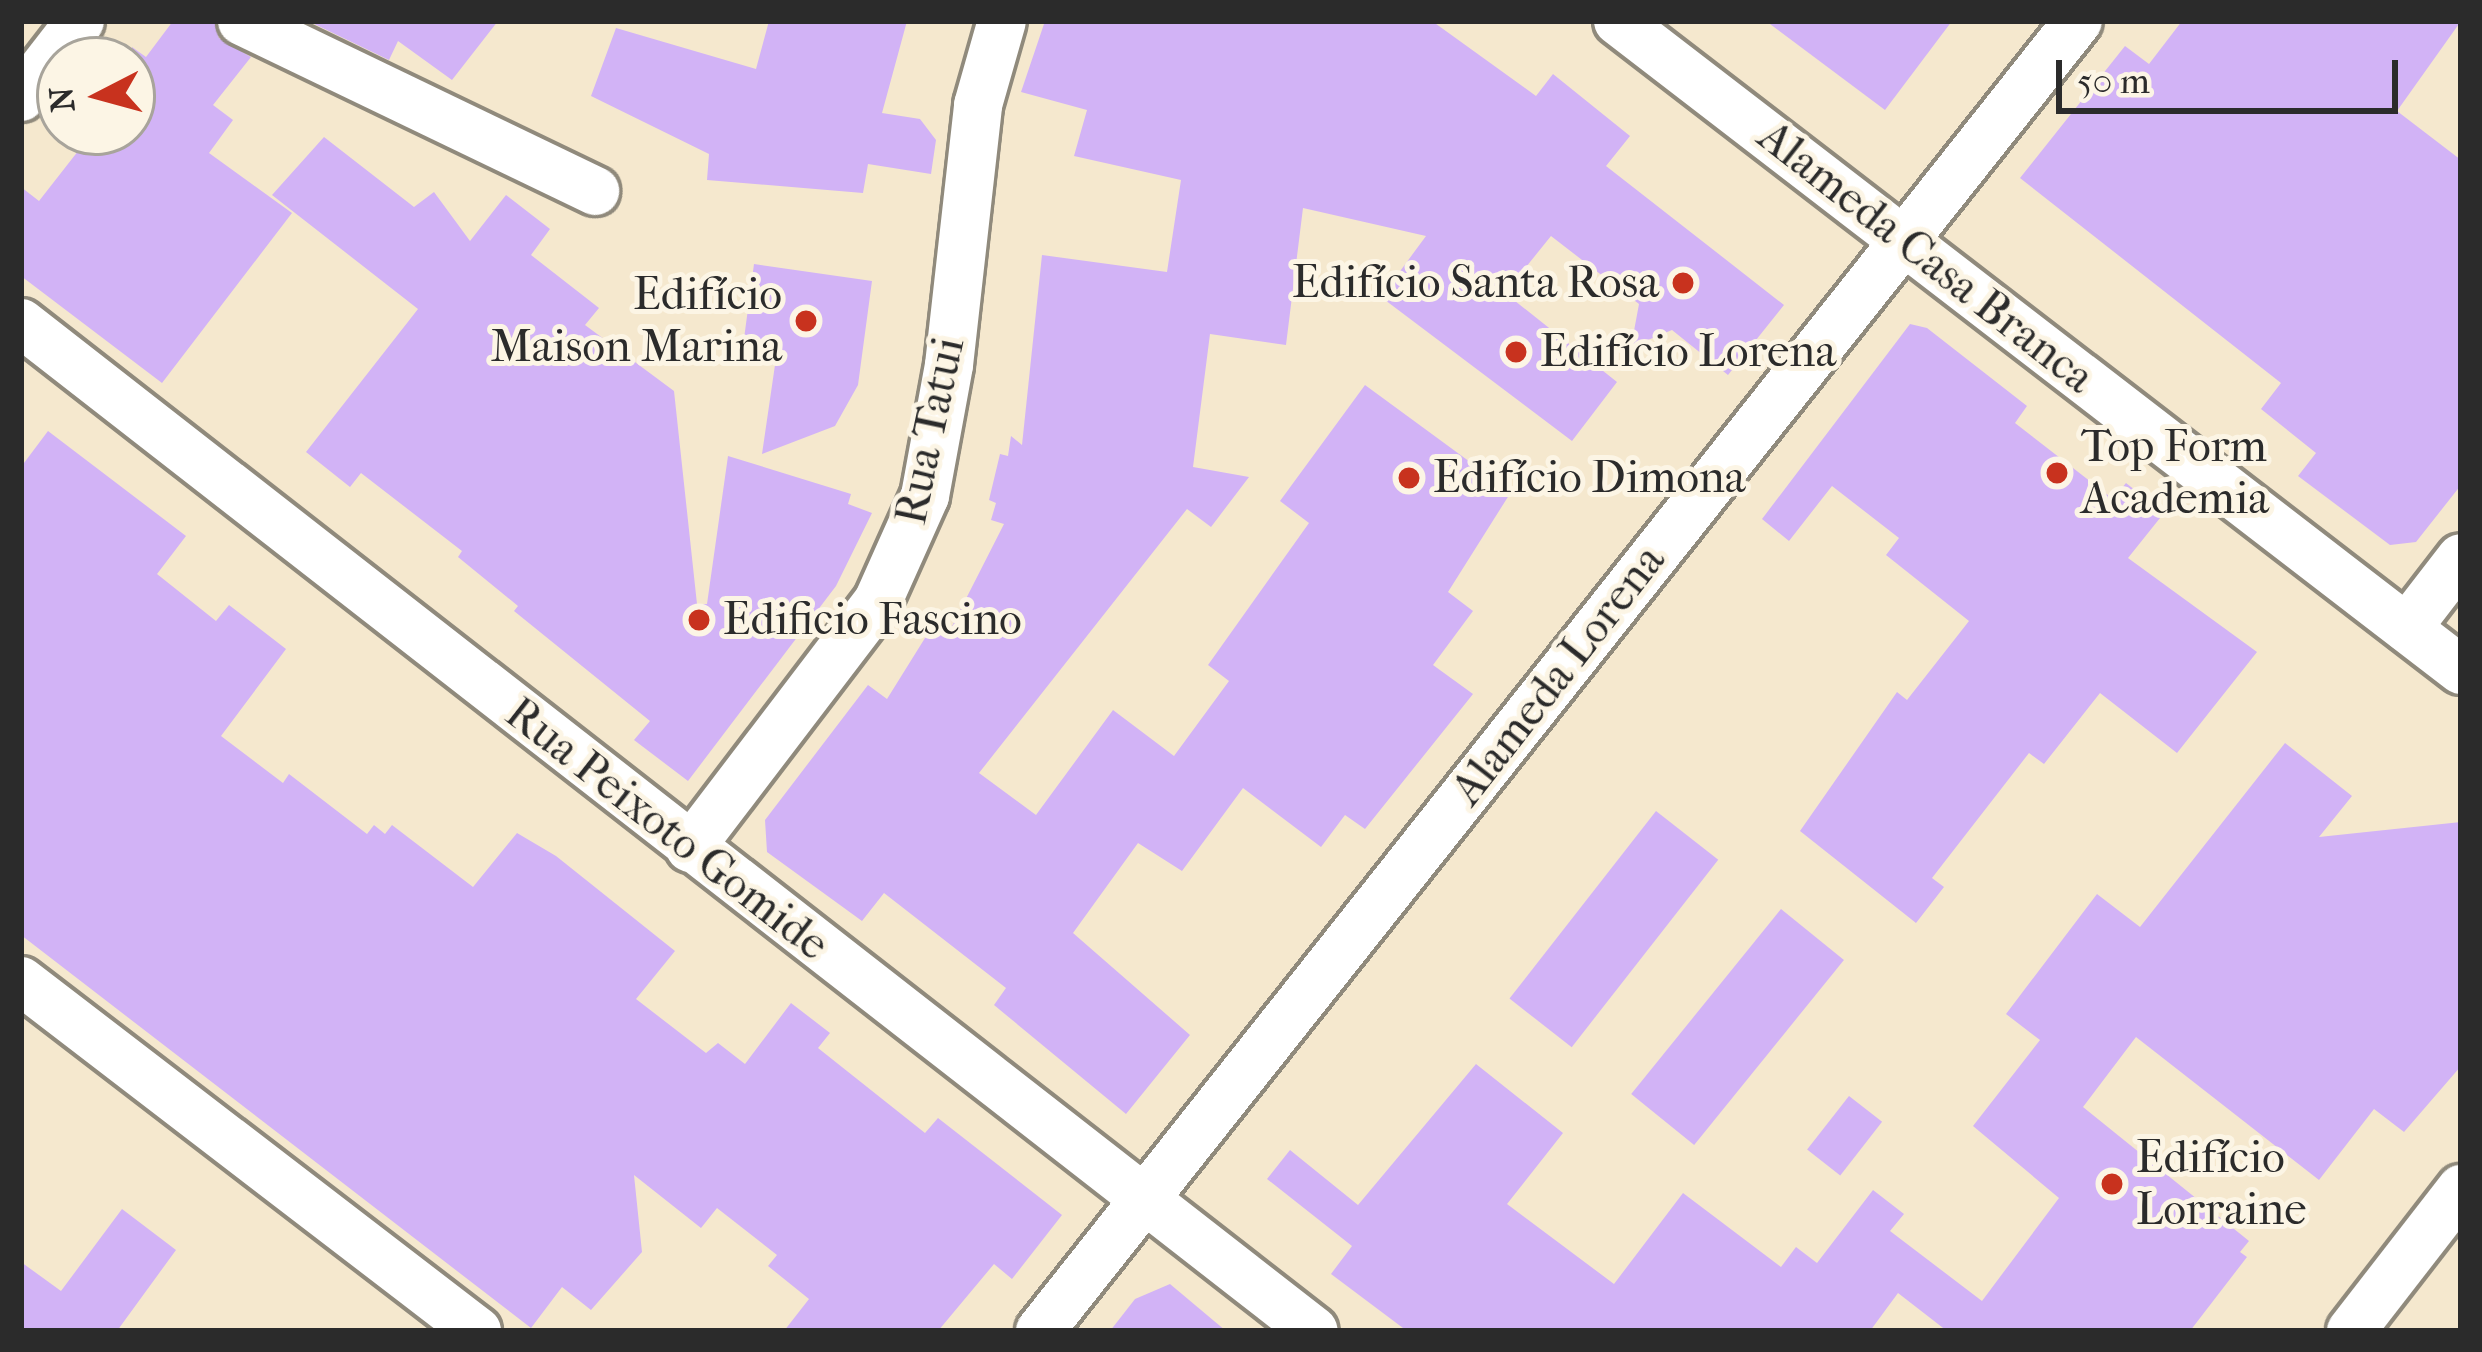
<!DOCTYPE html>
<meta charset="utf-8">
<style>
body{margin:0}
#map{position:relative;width:2482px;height:1352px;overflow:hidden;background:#f5e8ce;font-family:"IM FELL French Canon",serif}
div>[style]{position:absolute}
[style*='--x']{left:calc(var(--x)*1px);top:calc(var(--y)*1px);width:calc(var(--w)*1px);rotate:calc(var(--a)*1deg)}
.building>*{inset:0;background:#d2b3f6;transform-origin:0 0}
.roads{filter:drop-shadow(3px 0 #908a7c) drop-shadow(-3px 0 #908a7c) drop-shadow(0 3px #908a7c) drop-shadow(0 -3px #908a7c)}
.minor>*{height:48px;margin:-24px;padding:0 24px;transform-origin:24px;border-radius:24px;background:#fff}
.dots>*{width:33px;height:33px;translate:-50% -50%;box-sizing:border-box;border:6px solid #fcf5e5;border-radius:50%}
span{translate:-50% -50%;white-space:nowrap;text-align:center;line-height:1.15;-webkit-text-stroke:10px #fcf5e5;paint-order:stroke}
.street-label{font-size:45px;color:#2b2b2b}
.poi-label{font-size:45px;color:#2b2b2b}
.right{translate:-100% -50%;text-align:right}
.left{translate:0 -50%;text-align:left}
.frame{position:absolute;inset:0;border:24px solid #2b2b2b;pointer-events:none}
.north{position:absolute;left:36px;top:36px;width:120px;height:120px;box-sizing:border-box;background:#fcf5e5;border:3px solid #a8a49b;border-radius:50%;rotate:264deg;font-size:33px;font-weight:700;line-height:48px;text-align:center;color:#2b2b2b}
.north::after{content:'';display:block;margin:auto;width:42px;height:54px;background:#c8321e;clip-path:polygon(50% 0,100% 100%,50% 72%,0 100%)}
.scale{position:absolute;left:2056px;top:60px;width:342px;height:54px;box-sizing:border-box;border:6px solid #2b2b2b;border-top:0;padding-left:15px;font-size:36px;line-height:42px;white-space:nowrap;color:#2b2b2b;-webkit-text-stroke:9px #fcf5e5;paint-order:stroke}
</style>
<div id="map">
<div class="building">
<div style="clip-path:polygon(173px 21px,214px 21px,219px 38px,251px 57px,213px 105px,233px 120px,209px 153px,292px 213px,162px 383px,21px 276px,21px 187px,39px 201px,93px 132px,132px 132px,132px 47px,146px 57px)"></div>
<div style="clip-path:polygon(308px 21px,498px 21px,452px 80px,398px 41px,389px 60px)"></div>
<div style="clip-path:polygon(769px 21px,907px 21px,882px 113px,920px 119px,936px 140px,931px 174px,868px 164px,863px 193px,707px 180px,709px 154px,591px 96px,616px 28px,756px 69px)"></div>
<div style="clip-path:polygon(1045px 21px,1432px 21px,1536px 96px,1553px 74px,1630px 136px,1606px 166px,1784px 305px,1728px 375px,1672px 330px,1631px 347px,1639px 304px,1551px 236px,1505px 293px,1617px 382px,1572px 441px,1381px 297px,1426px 236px,1303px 208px,1286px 345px,1210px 334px,1193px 467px,1249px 477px,1211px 527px,1187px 509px,979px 773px,1036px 815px,1113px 710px,1174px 756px,1229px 681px,1208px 665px,1309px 523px,1280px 501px,1365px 385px,1511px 492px,1448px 592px,1473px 611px,1433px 665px,1473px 694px,1365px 829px,1345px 815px,1321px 847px,1243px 788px,1182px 871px,1138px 843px,1073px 933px,1190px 1035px,1126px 1114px,994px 1005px,1006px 988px,884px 893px,862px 921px,767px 852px,765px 820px,868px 685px,887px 699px,930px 630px,946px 638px,1004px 524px,991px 520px,996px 503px,989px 500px,1000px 454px,1008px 456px,1011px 436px,1022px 445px,1042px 255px,1167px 272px,1181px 180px,1074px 156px,1087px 110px,1021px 92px)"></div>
<div style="clip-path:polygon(1766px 21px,1952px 21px,1885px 110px)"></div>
<div style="clip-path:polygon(2182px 21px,2461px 21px,2397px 111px,2461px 160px,2461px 485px,2416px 542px,2390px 545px,2298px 476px,2316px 453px,2261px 409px,2281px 383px,2020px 178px,2125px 46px,2149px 64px)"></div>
<div style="clip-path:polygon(324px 137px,414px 207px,434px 192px,470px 241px,506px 195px,550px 229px,531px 255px,599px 308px,585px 325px,674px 391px,697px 604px,707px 604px,728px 456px,851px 494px,848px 504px,872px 513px,836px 586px,688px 781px,634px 740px,650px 721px,514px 611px,518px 606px,458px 557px,462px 551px,361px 473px,350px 487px,306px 452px,418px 309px,272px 195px)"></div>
<div style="clip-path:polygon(754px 264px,872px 281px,858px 385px,835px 426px,762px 454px,775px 365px,741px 361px)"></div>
<div style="clip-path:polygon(1910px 324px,1927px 328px,2027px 406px,2015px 423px,2113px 499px,2126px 483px,2164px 513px,2128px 558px,2257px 652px,2177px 753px,2100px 693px,2044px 764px,2029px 753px,1932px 878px,1944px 887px,1916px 923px,1800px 831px,1897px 692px,1907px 700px,1969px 621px,1886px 555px,1899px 538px,1832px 486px,1789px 541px,1762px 519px)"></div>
<div style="clip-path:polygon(48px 431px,186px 536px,157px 574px,216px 621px,229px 605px,286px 649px,221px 736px,283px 783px,289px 774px,367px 834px,374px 825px,385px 834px,392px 825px,473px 887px,517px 833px,556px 856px,675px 951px,636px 999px,706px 1053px,718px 1043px,745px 1064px,791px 1003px,830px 1033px,818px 1048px,925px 1133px,938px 1118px,1062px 1215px,1012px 1279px,994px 1264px,938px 1331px,784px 1331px,809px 1299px,768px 1266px,777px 1255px,717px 1208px,701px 1228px,634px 1175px,642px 1252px,591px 1310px,562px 1287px,531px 1328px,21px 935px,21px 467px)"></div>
<div style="clip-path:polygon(2285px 743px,2352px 796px,2319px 837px,2461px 822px,2461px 1066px,2404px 1132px,2374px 1109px,2319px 1180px,2136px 1037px,2083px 1107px,2249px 1241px,2240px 1252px,2247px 1257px,2190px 1331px,1947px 1331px,1898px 1293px,1870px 1331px,1407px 1331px,1331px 1274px,1352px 1246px,1267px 1179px,1290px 1150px,1358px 1205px,1476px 1064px,1563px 1133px,1507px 1204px,1614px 1284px,1683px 1193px,1781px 1267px,1796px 1247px,1817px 1263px,1873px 1190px,1904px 1214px,1890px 1231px,1982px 1301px,2059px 1198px,1973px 1126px,2040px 1040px,2006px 1014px,2097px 894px,2140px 927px)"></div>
<div style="left:1656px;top:811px;width:79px;height:238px;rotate:38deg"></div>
<div style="left:1781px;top:909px;width:81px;height:238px;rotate:39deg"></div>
<div style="left:1849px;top:1096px;width:42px;height:68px;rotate:38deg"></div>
<div style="clip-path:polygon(122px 1209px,176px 1250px,117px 1331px,21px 1331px,21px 1262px,61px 1291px)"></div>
<div style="clip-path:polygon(1170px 1284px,1226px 1331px,1110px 1331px,1135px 1299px)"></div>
</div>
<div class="roads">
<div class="minor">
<div style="--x:242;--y:21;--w:392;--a:25.7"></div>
<div style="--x:1618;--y:21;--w:1064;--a:37.59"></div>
<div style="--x:21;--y:97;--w:96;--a:-52.2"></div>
<div style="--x:21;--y:323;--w:1639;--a:37.94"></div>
<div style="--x:2407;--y:628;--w:88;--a:-52.4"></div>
<div style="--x:690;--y:848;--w:310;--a:-52.7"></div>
<div style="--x:878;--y:601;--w:115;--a:-65.9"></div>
<div style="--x:925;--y:496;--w:133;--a:-79.6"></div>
<div style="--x:949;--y:365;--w:262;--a:-83.6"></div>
<div style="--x:978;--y:105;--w:87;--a:-74.1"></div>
<div style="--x:21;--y:981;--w:575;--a:37.51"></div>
<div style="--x:1040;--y:1331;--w:1671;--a:-51.61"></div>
<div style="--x:2351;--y:1331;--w:180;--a:-52.2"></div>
</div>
</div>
<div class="dots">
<div style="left:1683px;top:283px;background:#c8321e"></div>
<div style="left:806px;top:321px;background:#c8321e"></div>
<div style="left:1516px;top:352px;background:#c8321e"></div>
<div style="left:2057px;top:473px;background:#c8321e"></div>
<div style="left:1409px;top:478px;background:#c8321e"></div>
<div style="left:699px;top:620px;background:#c8321e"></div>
<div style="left:2112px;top:1184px;background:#c8321e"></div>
</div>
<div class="street-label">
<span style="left:1926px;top:257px;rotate:38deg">Alameda Casa Branca</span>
<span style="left:930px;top:431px;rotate:-78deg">Rua Tatui</span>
<span style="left:1558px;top:675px;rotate:-52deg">Alameda Lorena</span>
<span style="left:667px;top:829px;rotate:38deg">Rua Peixoto Gomide</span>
</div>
<div class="poi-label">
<span class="right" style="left:1659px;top:283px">Edifício Santa Rosa</span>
<span class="right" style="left:782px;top:321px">Edifício<br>Maison Marina</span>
<span class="left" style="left:1540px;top:352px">Edifício Lorena</span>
<span class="left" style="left:2081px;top:473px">Top Form<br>Academia</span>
<span class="left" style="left:1433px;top:478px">Edifício Dimona</span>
<span class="left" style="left:723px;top:620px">Edificio Fascino</span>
<span class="left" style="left:2136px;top:1184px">Edifício<br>Lorraine</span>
</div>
<div class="frame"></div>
<div class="north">N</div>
<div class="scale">50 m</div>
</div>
